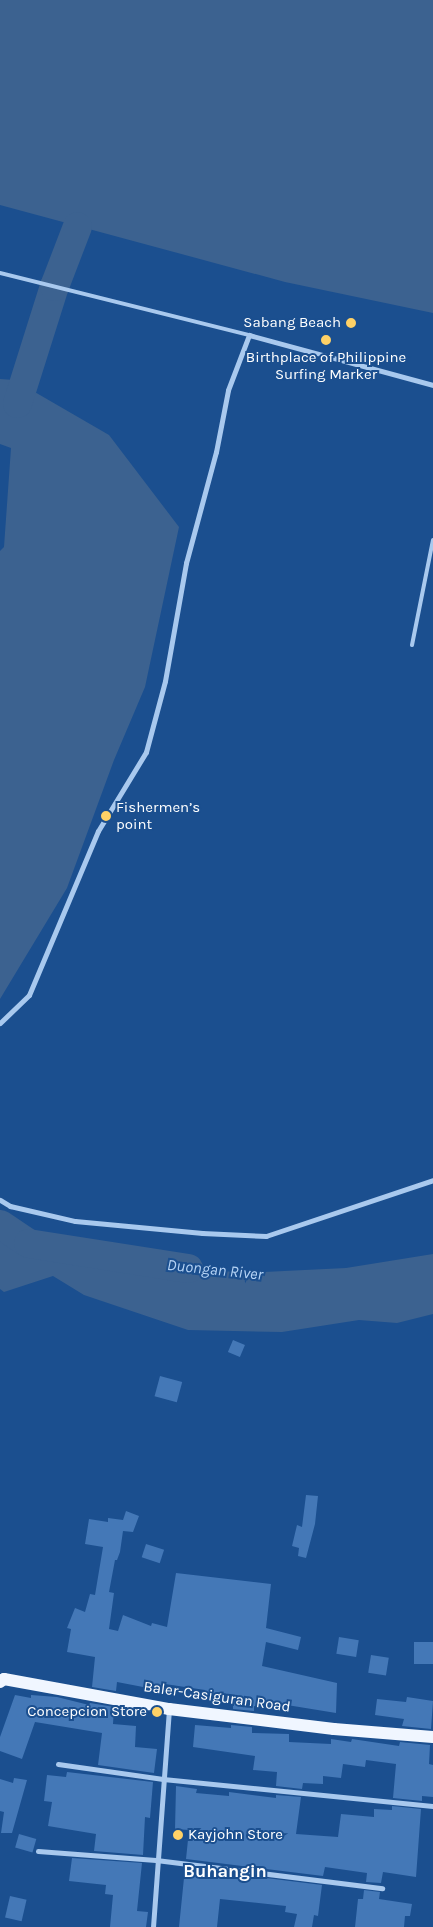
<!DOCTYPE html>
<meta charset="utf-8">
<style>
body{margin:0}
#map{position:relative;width:433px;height:1927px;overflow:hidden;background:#1b4f8f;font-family:Karla,sans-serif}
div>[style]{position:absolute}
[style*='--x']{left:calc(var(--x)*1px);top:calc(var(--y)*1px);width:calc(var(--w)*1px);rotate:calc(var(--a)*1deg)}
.water>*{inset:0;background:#3c6290}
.river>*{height:29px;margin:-14.5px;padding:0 14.5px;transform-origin:14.5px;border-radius:14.5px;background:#3c6290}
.building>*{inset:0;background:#4478b7;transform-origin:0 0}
.lane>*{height:4px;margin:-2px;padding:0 2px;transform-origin:2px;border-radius:2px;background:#a9c9ee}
.street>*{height:5px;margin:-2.5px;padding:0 2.5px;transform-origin:2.5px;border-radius:2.5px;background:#a9c9ee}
.primary>*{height:12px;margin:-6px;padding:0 6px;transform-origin:6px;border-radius:6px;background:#f0f6ff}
.dots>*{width:14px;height:14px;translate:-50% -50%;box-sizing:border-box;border:2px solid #1b4f8f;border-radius:50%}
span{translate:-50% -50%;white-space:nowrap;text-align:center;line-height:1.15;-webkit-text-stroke:4px #1b4f8f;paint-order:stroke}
.poi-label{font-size:15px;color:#fff}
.right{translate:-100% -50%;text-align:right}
.left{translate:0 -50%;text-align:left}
.street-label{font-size:15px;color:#fff}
.water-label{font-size:16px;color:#b5d3f5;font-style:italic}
.quarter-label{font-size:18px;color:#fff;font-weight:700}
</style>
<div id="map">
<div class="water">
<div style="clip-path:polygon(0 0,433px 0,433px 313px,285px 282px,0 205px)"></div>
<div style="clip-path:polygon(0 379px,14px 380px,109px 435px,179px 527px,145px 687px,114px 760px,67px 888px,0 999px,0 551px,4px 547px,11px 448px,0 444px)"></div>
<div style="clip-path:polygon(0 1227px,21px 1239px,86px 1257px,243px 1273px,346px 1268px,433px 1254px,433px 1314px,397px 1323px,359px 1320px,282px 1332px,188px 1330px,84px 1295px,53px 1276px,4px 1292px,0 1289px)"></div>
</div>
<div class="river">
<div style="--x:17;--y:403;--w:123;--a:-72.5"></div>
<div style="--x:54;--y:286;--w:64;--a:-69"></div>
<div style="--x:0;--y:1224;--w:34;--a:34"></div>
<div style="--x:28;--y:1243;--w:162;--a:8.9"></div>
</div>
<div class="building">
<div style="left:233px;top:1340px;width:13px;height:13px;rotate:23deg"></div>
<div style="left:160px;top:1376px;width:23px;height:21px;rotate:15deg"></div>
<div style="clip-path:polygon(306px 1495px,318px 1496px,315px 1524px,306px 1558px,298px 1556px,299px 1548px,292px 1546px,297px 1525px,302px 1527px)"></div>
<div style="clip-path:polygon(126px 1511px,139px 1516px,133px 1532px,123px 1531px,120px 1552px,117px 1560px,115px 1560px,109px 1592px,114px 1593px,109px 1629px,118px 1631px,123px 1615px,151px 1626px,152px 1623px,167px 1627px,176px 1573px,271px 1584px,266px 1628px,301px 1637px,298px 1650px,266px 1642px,262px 1666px,337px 1683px,336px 1713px,287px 1705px,286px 1711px,259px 1704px,259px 1707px,254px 1706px,254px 1711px,233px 1709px,233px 1702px,227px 1701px,228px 1698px,204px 1694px,205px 1690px,165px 1684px,164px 1691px,117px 1682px,116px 1691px,92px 1687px,95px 1657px,67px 1652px,71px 1629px,67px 1628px,75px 1608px,85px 1612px,90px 1594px,95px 1595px,103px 1547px,85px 1544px,89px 1519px,108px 1522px,108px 1518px,123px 1520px)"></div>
<div style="left:146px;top:1544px;width:19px;height:14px;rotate:18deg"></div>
<div style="left:339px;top:1637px;width:20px;height:17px;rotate:9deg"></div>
<div style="left:414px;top:1642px;width:19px;height:22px"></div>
<div style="left:371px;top:1655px;width:18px;height:18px;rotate:9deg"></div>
<div style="clip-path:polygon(15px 1695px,31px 1698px,31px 1695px,57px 1697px,89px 1705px,90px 1703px,114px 1707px,113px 1724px,136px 1726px,135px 1747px,157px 1749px,154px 1773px,98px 1765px,102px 1733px,35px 1722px,22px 1759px,0 1751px,0 1737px)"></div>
<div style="clip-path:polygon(407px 1697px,433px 1701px,431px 1729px,402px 1726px,404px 1719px,375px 1715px,377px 1699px,406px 1702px)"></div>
<div style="clip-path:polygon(195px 1725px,231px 1728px,231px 1725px,252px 1727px,252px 1733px,289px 1734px,289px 1742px,331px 1744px,331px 1739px,351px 1742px,352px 1739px,399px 1746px,400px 1742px,430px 1745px,429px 1764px,433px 1765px,433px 1797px,422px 1796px,422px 1801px,393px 1798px,396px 1764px,366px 1760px,365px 1767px,343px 1764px,341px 1778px,323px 1776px,323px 1784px,303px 1783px,302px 1789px,276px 1786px,277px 1772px,253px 1770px,255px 1756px,193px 1747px)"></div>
<div style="clip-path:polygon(67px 1772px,153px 1782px,150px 1818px,145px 1817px,143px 1855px,94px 1851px,96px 1834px,48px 1826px,52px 1802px,44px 1801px,47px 1775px,66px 1777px)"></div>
<div style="clip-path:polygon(14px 1778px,27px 1780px,12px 1833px,1px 1833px,4px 1812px,0 1811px,0 1779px,13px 1783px)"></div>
<div style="clip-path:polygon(176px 1786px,197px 1789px,196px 1793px,229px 1796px,229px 1792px,276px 1798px,276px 1795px,301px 1797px,296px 1834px,338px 1837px,341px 1814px,374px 1817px,374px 1809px,392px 1810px,392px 1806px,421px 1809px,416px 1877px,383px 1872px,381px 1883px,366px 1882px,367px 1873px,325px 1867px,323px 1876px,186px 1859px,189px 1830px,175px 1829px)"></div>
<div style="left:19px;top:1834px;width:18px;height:14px;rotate:16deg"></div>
<div style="clip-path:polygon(72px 1858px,142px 1863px,137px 1911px,148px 1912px,146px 1927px,110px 1927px,113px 1895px,105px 1894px,106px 1885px,69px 1881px)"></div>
<div style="clip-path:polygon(185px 1868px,322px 1885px,318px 1916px,314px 1915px,312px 1927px,294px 1927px,297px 1914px,285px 1912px,286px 1906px,220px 1899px,217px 1927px,179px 1927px)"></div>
<div style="clip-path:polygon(364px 1890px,380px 1892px,379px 1899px,412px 1904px,410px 1916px,405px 1916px,404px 1927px,355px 1927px,358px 1899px,363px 1899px)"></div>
<div style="left:10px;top:1896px;width:17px;height:22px;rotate:13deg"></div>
</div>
<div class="lane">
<div style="--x:0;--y:273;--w:257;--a:14"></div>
<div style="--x:412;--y:645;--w:107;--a:-78.7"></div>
</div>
<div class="street">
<div style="--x:0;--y:1023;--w:40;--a:-44"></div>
<div style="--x:29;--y:995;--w:178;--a:-67.2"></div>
<div style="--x:98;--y:831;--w:92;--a:-58.7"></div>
<div style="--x:146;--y:752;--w:73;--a:-75"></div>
<div style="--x:165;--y:681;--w:120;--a:-79.9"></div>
<div style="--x:186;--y:563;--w:115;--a:-74.9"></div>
<div style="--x:216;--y:452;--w:63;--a:-79"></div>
<div style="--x:228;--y:390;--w:59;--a:-69.1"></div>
<div style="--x:249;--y:335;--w:191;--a:15.2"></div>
<div style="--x:0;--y:1200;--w:12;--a:31"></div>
<div style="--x:10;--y:1206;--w:67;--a:13"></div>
<div style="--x:75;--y:1221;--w:128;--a:5.4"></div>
<div style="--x:202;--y:1233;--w:64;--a:2.7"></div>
<div style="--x:266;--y:1236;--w:176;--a:-18.5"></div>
<div style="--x:58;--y:1764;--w:106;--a:8.1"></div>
<div style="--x:163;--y:1779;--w:271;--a:5.7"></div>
<div style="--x:38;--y:1851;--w:118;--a:4.4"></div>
<div style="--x:156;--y:1860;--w:228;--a:7.1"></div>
<div style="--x:153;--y:1927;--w:217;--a:-85.8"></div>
</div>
<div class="primary">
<div style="--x:0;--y:1682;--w:5;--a:-37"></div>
<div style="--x:4;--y:1679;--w:168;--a:10.3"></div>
<div style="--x:169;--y:1709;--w:166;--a:6.9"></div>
<div style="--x:334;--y:1729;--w:99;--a:4.6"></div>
</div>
<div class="dots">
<div style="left:351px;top:323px;background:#ffd166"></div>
<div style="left:326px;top:340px;background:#ffd166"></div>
<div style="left:106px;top:816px;background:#ffd166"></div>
<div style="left:157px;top:1712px;background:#ffd166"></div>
<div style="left:178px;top:1835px;background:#ffd166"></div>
</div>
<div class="poi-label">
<span class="right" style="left:341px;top:323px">Sabang Beach</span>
<span style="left:326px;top:366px">Birthplace of Philippine<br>Surfing Marker</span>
<span class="left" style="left:116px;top:816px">Fishermen’s<br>point</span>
<span class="right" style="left:147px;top:1712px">Concepcion Store</span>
<span class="left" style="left:188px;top:1835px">Kayjohn Store</span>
</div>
<div class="street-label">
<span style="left:217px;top:1697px;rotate:8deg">Baler-Casiguran Road</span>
</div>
<div class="water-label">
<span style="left:215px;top:1270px;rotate:6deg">Duongan River</span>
</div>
<div class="quarter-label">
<span style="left:225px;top:1871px">Buhangin</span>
</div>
</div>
